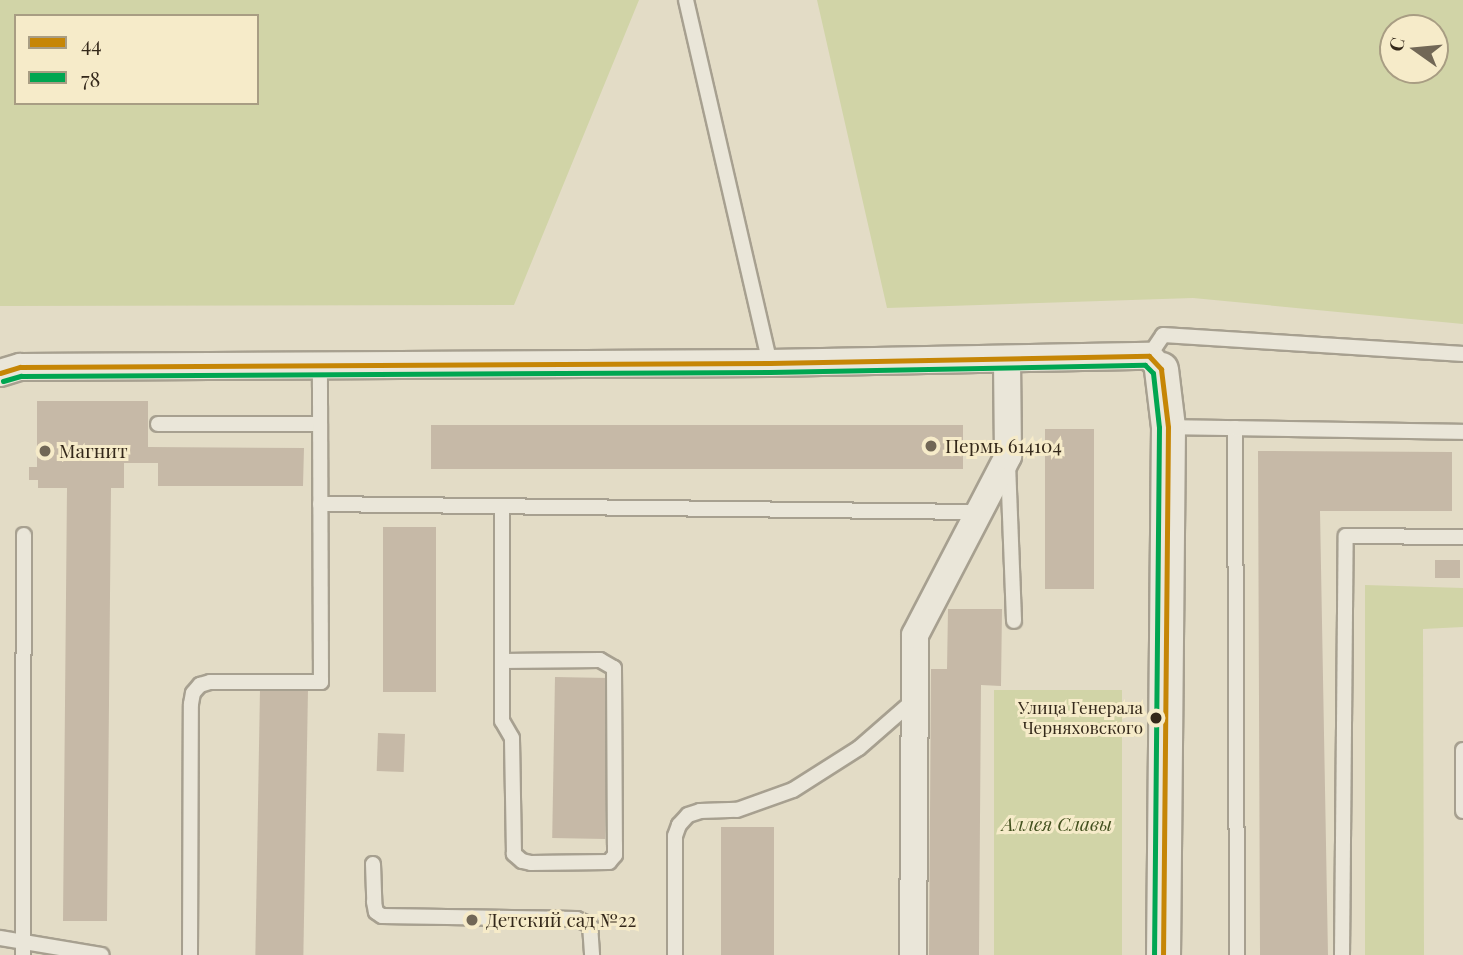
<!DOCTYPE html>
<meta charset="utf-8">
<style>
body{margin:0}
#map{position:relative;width:1463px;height:955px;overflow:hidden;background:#e3dcc6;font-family:"Playfair Display",serif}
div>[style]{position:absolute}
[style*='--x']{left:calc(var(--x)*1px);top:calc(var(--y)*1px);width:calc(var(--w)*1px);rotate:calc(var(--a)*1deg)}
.green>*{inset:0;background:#d1d4a7;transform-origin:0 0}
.building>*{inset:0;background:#c6b9a7;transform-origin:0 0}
.roads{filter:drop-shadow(2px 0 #a7a090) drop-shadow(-2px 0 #a7a090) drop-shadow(0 2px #a7a090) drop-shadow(0 -2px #a7a090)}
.service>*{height:14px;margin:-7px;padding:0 7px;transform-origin:7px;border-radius:7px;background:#eae6d9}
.minor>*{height:26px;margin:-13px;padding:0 13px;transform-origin:13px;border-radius:13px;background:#eae6d9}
.tertiary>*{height:33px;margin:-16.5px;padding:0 16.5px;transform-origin:16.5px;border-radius:16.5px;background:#eae6d9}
.bus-1>*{height:5px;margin:-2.5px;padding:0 2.5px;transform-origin:2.5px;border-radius:2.5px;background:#c68606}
.bus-2>*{height:5px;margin:-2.5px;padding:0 2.5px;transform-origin:2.5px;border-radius:2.5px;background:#00a651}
.dots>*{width:19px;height:19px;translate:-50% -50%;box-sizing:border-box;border:4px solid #f6ebc9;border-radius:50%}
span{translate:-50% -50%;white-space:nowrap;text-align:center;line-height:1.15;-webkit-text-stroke:6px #f6ebc9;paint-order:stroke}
.bus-label{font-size:17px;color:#34281a}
.right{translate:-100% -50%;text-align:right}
.poi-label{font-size:19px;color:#34281a}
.left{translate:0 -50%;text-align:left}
.park-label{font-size:19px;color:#43511f;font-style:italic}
.legend{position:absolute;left:14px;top:14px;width:245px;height:91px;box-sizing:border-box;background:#f6ebc9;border:2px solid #a89d83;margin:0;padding:9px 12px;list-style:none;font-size:21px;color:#34281a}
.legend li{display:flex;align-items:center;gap:14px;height:35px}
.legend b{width:35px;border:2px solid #a89d83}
.north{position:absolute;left:1379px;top:14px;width:70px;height:70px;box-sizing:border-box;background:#f6ebc9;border:2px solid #a89d83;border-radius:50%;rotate:285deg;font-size:19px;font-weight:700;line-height:28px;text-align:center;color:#34281a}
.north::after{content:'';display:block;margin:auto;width:24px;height:32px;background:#716756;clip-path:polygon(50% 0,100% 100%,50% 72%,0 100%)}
</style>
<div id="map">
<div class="green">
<div style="clip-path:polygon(evenodd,0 0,639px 0,514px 305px,0 306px,0 0,16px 16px,257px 16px,257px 103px,16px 103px,16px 16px)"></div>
<div style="clip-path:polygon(evenodd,817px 0,1463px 0,1463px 324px,1193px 298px,887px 308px,817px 0,1435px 28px,1435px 70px,1393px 70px,1393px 28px,1435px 28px)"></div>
<div style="clip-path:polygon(1365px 585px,1463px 588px,1463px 627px,1423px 629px,1424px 955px,1365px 955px)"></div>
<div style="left:1122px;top:690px;width:265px;height:128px;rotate:90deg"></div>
</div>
<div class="building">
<div style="clip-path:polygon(37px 401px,148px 401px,148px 447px,304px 448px,303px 486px,158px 486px,158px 463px,124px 463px,124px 488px,111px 488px,107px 921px,63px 921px,67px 488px,38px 488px,38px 480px,29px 480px,29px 467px,37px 467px)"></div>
<div style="left:963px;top:425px;width:44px;height:532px;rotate:90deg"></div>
<div style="left:1045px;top:429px;width:49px;height:160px"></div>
<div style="clip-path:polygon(1258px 451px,1452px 452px,1452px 511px,1320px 511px,1328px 955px,1260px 955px)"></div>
<div style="left:383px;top:527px;width:53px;height:165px"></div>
<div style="left:1435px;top:560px;width:25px;height:18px"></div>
<div style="clip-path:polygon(948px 609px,1002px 609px,1001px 686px,981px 685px,979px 955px,929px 955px,931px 669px,947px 669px)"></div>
<div style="left:555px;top:677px;width:53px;height:161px;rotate:1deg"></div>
<div style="left:260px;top:689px;width:48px;height:266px;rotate:1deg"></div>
<div style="left:378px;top:733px;width:27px;height:38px;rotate:2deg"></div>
<div style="left:721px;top:827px;width:53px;height:128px"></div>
</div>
<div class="roads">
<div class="service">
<div style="--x:686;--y:0;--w:373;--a:77"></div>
<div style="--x:1149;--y:356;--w:25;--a:-56"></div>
<div style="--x:1163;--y:335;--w:301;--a:3.6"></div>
<div style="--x:158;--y:424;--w:162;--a:0"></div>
<div style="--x:1168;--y:427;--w:67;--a:0.9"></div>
<div style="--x:1008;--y:464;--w:157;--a:87.8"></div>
<div style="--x:320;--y:504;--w:658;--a:0.7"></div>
<div style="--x:502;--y:661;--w:98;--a:-0.6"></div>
<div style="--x:600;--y:660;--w:16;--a:30"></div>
<div style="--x:614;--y:668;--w:177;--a:89.7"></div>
<div style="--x:615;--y:845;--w:10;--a:90"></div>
<div style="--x:615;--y:855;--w:9;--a:131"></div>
<div style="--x:609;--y:862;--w:78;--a:179.3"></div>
<div style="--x:531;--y:863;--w:9;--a:-167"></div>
<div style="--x:522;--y:861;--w:11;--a:-139"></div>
<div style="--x:514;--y:854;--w:116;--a:-91"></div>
<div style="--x:512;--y:738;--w:20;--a:-120"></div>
<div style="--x:502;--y:721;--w:215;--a:-90"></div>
<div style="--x:1463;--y:750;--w:61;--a:90"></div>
<div style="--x:373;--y:864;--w:38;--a:88"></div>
<div style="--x:374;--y:902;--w:10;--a:79"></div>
<div style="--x:376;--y:912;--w:7;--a:34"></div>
<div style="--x:382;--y:916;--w:195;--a:0.9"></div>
<div style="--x:577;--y:919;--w:14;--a:25"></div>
<div style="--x:590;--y:925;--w:30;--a:86"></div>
<div style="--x:0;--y:938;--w:103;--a:9.5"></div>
<div style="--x:23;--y:955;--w:420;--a:-89.9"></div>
<div style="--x:190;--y:955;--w:251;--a:-89.8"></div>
<div style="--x:191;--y:704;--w:11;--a:-80"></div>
<div style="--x:193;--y:693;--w:11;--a:-49"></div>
<div style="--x:200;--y:685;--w:10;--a:-17"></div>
<div style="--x:210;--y:682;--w:111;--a:0"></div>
<div style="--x:321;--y:682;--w:316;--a:-90.2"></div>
<div style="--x:675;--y:955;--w:119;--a:-90"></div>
<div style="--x:675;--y:836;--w:12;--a:-70"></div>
<div style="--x:679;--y:825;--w:13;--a:-48"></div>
<div style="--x:688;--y:815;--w:13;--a:-18"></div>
<div style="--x:700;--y:811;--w:37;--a:-2"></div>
<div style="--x:737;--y:810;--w:59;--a:-19.7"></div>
<div style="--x:793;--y:790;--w:78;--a:-32.5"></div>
<div style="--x:859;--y:748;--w:73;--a:-41.1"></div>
<div style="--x:1237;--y:955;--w:527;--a:-90.22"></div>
<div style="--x:1235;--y:428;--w:228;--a:1"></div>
<div style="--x:1342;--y:955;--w:419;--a:-89.5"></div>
<div style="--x:1346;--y:536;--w:117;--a:0.5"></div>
</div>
<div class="minor">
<div style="--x:0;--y:373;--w:21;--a:-17"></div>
<div style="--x:20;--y:367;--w:750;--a:-0.31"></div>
<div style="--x:770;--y:363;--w:379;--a:-1.1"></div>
<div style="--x:1149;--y:356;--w:18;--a:47"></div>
<div style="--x:913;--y:955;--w:320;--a:-89.6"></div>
<div style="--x:915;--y:635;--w:202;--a:-62.5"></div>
<div style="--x:1008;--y:456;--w:97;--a:-90.6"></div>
</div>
<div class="tertiary">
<div style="--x:1161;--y:369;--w:58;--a:83.1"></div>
<div style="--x:1168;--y:427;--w:528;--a:90.54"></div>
</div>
</div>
<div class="bus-1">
<div style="--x:1161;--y:369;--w:58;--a:83.1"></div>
<div style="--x:1168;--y:427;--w:528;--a:90.54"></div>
<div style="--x:0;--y:373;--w:21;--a:-17"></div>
<div style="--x:20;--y:367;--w:750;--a:-0.31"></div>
<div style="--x:770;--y:363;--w:379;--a:-1.1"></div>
<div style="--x:1149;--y:356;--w:18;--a:47"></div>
</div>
<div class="bus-2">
<div style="--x:3;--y:381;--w:19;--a:-16"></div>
<div style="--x:21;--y:376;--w:749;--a:-0.31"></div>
<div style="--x:770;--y:372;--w:375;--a:-1.1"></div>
<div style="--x:1145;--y:365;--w:11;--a:45"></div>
<div style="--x:1153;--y:373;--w:54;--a:83.7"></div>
<div style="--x:1159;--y:427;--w:528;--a:90.54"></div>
</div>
<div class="dots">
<div style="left:931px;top:446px;background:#716756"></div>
<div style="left:45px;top:451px;background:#716756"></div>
<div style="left:1156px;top:718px;background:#34281a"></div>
<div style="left:472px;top:920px;background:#716756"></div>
</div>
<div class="bus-label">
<span class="right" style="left:1143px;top:718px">Улица Генерала<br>Черняховского</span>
</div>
<div class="poi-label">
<span class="left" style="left:945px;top:446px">Пермь 614104</span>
<span class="left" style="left:59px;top:451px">Магнит</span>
<span class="left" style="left:486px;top:920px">Детский сад №22</span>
</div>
<div class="park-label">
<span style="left:1057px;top:824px">Аллея Славы</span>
</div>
<ul class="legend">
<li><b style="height:9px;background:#c68606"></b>44</li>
<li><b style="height:9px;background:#00a651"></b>78</li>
</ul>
<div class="north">С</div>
</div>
